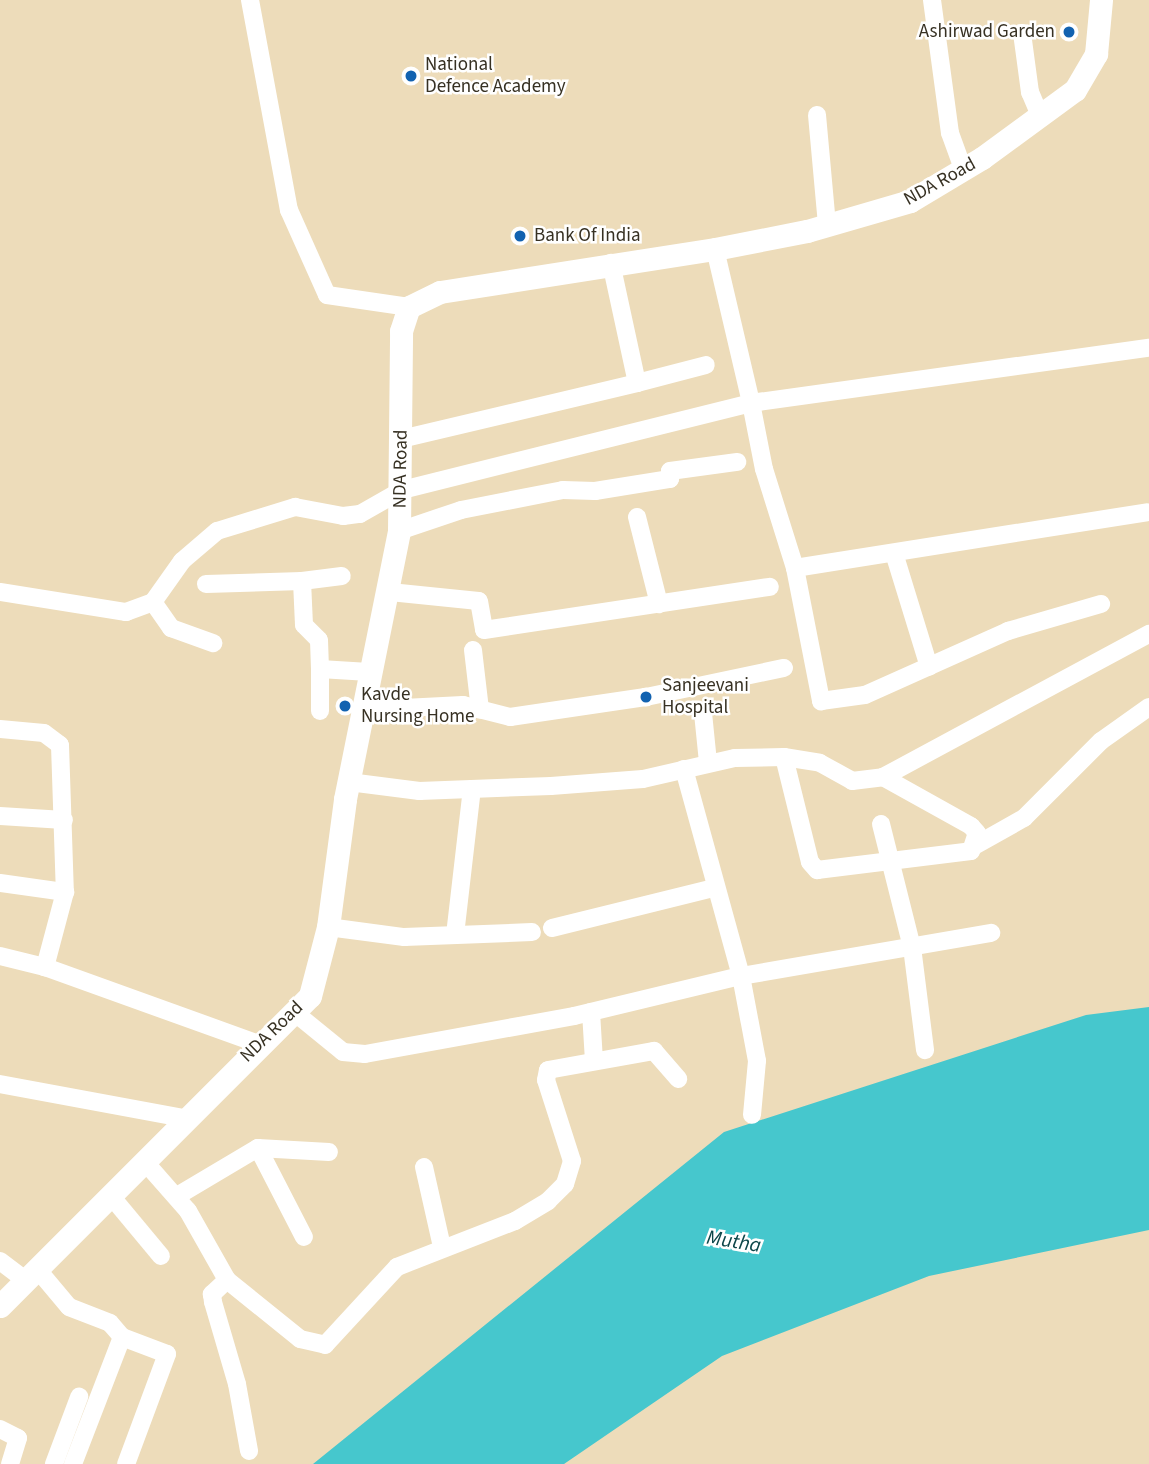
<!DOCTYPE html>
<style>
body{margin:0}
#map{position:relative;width:1149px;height:1464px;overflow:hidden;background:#eddcba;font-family:"Source Sans 3",sans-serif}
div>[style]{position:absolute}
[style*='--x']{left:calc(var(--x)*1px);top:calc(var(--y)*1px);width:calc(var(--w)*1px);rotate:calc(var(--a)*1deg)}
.water>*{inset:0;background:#46c7cd}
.minor>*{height:18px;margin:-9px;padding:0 9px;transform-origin:9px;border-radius:9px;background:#fff}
.major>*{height:23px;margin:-11.5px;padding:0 11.5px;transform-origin:11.5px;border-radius:11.5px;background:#fff}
.dots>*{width:19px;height:19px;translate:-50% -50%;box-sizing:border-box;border:4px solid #fff;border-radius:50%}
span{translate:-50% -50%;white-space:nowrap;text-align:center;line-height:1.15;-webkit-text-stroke:5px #fff;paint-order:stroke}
.poi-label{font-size:19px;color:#373123}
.right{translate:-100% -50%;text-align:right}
.left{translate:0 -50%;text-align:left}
.street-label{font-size:19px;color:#373123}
.water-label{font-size:21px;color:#0c4649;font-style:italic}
</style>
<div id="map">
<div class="water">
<div style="clip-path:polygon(1149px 1007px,1149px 1230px,929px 1276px,722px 1356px,564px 1464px,313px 1464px,724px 1132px,1086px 1015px)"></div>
</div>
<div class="minor">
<div style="--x:250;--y:0;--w:214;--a:79.5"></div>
<div style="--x:289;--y:210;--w:93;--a:65.9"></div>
<div style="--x:327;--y:295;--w:83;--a:8.3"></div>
<div style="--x:932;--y:0;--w:134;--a:82.3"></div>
<div style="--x:950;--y:133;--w:38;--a:70"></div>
<div style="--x:1022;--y:33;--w:60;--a:82.3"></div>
<div style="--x:1030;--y:92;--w:26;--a:67"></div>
<div style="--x:817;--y:115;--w:110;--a:84.8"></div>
<div style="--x:715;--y:249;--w:158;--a:76.8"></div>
<div style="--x:751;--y:403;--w:402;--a:-7.9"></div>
<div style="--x:637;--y:383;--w:71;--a:-14.6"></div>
<div style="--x:401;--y:439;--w:243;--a:-13.3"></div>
<div style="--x:637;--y:383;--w:123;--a:-102.2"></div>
<div style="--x:637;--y:517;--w:90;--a:75.8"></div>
<div style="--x:399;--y:531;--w:65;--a:-18.7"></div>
<div style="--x:461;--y:510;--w:104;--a:-11.1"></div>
<div style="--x:563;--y:490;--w:32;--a:2"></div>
<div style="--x:595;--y:491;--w:76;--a:-9.1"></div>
<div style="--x:670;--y:479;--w:8;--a:-90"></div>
<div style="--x:670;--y:471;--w:68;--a:-7.7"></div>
<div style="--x:894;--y:553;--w:119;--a:72.9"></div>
<div style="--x:795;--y:568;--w:356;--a:-9"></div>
<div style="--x:302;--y:581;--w:40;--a:-7.1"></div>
<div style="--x:206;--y:584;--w:96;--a:-1.8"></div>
<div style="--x:302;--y:581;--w:44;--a:87.4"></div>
<div style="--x:304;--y:625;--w:21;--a:45"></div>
<div style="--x:319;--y:640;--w:29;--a:88"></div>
<div style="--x:0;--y:592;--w:128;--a:9"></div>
<div style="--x:126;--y:612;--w:29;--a:-20"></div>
<div style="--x:153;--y:602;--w:50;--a:-54.7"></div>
<div style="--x:182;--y:561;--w:46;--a:-40.6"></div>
<div style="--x:217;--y:531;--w:82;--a:-17.1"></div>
<div style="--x:295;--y:507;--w:49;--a:10.6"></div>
<div style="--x:343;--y:516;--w:17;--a:-7"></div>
<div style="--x:360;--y:514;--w:48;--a:-29.7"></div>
<div style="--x:402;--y:490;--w:360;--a:-14"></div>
<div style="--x:751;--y:403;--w:67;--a:78.9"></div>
<div style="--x:764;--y:469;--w:104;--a:72.6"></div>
<div style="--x:795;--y:568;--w:136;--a:78.9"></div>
<div style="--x:821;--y:701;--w:44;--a:-7.8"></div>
<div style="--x:865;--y:695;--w:157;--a:-24.1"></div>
<div style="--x:1008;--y:631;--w:97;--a:-16.2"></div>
<div style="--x:390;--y:592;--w:89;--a:5.8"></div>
<div style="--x:479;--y:601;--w:29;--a:80"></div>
<div style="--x:484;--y:630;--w:289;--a:-8.6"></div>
<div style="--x:153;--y:602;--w:32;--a:55"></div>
<div style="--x:171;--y:628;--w:45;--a:19.7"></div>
<div style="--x:473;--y:650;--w:60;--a:83.3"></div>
<div style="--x:364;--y:710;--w:99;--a:-2.9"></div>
<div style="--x:463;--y:705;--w:49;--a:14.3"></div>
<div style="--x:510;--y:717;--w:137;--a:-8.4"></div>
<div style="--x:646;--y:697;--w:141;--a:-11.9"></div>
<div style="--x:320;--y:711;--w:42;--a:-90"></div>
<div style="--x:320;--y:669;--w:49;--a:3.5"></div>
<div style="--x:703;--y:713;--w:49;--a:84.2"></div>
<div style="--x:0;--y:729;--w:44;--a:5.2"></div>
<div style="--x:44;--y:733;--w:20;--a:37"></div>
<div style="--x:60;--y:745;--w:147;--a:88.1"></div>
<div style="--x:65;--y:892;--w:78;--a:104.9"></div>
<div style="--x:45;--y:967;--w:227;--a:19.8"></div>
<div style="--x:784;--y:757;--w:108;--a:76.1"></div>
<div style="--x:810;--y:862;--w:11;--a:49"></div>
<div style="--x:817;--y:870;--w:155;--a:-7"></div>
<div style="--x:971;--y:851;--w:19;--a:-72"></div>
<div style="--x:977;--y:833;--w:9;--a:-131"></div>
<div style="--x:971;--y:826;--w:101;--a:-150.9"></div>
<div style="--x:684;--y:769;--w:215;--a:74.6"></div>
<div style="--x:741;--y:976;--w:86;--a:79.3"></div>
<div style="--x:757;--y:1061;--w:54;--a:95.3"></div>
<div style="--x:349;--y:782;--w:71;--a:7.3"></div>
<div style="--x:419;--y:791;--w:132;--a:-2.2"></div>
<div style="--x:551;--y:786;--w:92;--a:-4.4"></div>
<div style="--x:643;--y:779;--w:94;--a:-12.9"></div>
<div style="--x:735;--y:758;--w:49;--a:-1.2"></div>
<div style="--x:784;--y:757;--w:36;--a:9"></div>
<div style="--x:820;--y:763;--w:37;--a:29"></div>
<div style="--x:852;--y:781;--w:31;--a:-7"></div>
<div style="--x:883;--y:777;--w:302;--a:-28.3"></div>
<div style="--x:0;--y:816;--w:64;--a:3.6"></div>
<div style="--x:881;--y:824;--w:127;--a:75.9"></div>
<div style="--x:912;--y:947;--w:104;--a:82.8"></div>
<div style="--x:976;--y:845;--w:55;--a:-29.4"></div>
<div style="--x:1024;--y:818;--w:109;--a:-45"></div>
<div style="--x:1101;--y:741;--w:59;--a:-35.3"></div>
<div style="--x:0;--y:883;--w:66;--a:7.9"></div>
<div style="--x:328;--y:927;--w:77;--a:7.5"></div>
<div style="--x:404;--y:937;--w:128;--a:-2.2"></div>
<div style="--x:552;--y:928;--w:167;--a:-13.9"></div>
<div style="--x:455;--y:935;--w:147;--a:-83.4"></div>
<div style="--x:0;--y:956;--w:46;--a:13.7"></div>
<div style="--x:294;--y:1012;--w:63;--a:39.2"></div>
<div style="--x:343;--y:1052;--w:22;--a:5"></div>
<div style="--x:365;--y:1054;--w:212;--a:-10.3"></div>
<div style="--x:574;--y:1016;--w:172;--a:-13.5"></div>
<div style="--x:741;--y:976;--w:254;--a:-9.8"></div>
<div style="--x:591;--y:1012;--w:49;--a:86.5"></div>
<div style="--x:0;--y:1084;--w:187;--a:10.5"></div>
<div style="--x:258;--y:1148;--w:100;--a:62.7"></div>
<div style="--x:145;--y:1162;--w:65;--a:48.7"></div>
<div style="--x:188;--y:1211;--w:79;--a:60.5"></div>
<div style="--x:227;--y:1280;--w:94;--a:38.9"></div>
<div style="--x:300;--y:1339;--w:26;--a:13"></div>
<div style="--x:325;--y:1345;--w:106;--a:-47.3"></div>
<div style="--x:397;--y:1267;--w:127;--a:-21.3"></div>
<div style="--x:515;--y:1221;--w:39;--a:-31"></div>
<div style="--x:548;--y:1201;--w:24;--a:-45"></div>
<div style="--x:565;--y:1184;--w:24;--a:-73"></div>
<div style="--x:572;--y:1161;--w:85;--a:-107.8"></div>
<div style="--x:546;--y:1080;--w:10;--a:-79"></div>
<div style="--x:548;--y:1070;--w:108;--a:-10.2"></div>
<div style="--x:654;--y:1051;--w:37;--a:49"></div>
<div style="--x:424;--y:1167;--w:82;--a:77.3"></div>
<div style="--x:111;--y:1196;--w:78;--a:50.2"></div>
<div style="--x:177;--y:1196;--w:94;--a:-30.7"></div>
<div style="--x:258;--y:1148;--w:71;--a:3.2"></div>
<div style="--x:0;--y:1261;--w:34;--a:37"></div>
<div style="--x:38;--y:1270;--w:48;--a:50"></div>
<div style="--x:69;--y:1307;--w:44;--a:21.3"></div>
<div style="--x:110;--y:1323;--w:18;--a:49"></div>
<div style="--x:122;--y:1337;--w:136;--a:111.1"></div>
<div style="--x:227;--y:1280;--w:21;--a:137"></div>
<div style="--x:212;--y:1294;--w:8;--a:83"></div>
<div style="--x:213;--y:1302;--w:85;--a:73.7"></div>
<div style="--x:237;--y:1384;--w:68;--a:79.8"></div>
<div style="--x:122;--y:1337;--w:48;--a:20.7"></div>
<div style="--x:167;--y:1354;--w:117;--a:110.4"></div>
<div style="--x:0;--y:1429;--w:20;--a:27"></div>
<div style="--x:18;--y:1438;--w:27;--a:107"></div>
<div style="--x:54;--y:1464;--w:72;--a:-69.5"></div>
</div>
<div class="major">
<div style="--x:0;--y:1306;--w:438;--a:-45"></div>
<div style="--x:310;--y:996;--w:71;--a:-75.4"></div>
<div style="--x:328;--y:927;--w:129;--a:-82.4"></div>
<div style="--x:345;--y:799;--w:273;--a:-78.6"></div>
<div style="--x:399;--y:531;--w:200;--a:-89.4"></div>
<div style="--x:401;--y:331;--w:25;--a:-72"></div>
<div style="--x:409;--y:307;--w:34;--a:-26"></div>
<div style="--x:440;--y:292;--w:278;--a:-8.9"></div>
<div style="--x:715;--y:249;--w:94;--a:-11.1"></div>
<div style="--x:807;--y:231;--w:107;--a:-16.2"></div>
<div style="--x:910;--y:201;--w:84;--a:-30.8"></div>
<div style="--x:982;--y:158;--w:115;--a:-36.2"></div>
<div style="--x:1075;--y:90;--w:42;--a:-59.7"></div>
<div style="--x:1096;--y:54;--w:54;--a:-84.7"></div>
</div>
<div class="dots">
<div style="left:1069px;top:32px;background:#1262b0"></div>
<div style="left:411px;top:76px;background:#1262b0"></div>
<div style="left:520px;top:236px;background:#1262b0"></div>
<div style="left:646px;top:697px;background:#1262b0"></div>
<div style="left:345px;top:706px;background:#1262b0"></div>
</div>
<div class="poi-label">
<span class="right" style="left:1055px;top:32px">Ashirwad Garden</span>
<span class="left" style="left:425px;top:76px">National<br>Defence Academy</span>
<span class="left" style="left:534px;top:236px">Bank Of India</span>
<span class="left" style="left:662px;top:697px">Sanjeevani<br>Hospital</span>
<span class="left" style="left:361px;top:706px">Kavde<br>Nursing Home</span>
</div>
<div class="street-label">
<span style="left:940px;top:182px;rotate:-29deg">NDA Road</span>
<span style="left:401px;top:469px;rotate:-89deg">NDA Road</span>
<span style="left:272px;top:1032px;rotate:-44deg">NDA Road</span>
</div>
<div class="water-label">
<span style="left:734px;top:1241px;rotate:9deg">Mutha</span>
</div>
</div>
